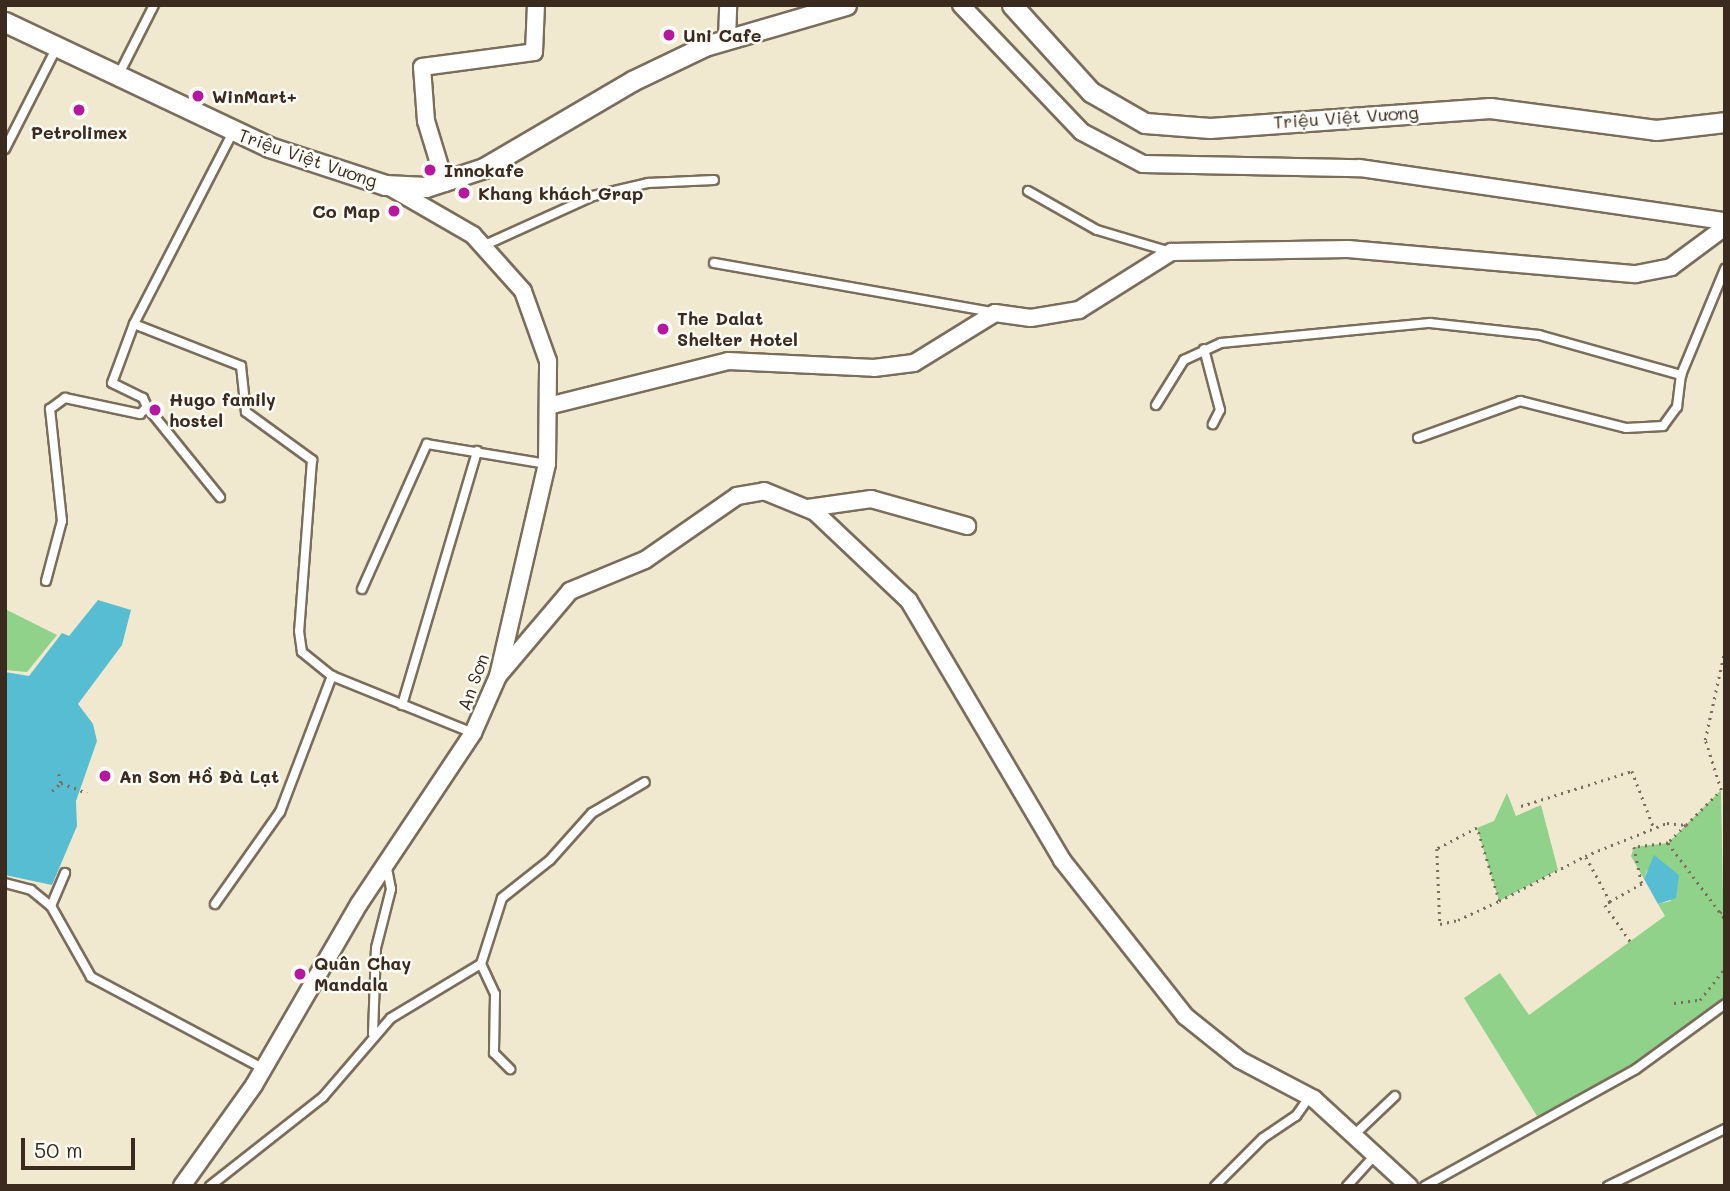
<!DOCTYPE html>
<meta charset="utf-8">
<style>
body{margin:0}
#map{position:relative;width:1730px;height:1191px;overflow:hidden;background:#f0e9cf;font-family:Mali,sans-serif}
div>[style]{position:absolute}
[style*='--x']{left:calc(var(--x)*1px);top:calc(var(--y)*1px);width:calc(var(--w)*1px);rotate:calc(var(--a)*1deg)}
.green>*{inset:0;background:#90d289}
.water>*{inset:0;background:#56bdd3}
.path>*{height:2.5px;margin-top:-1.25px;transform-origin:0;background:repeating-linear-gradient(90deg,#7a6d5c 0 2px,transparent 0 7px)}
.roads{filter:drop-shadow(2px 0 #7a6d5c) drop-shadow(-2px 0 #7a6d5c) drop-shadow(0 2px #7a6d5c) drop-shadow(0 -2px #7a6d5c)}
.service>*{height:8px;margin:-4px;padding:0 4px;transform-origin:4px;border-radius:4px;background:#fff}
.minor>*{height:16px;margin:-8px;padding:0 8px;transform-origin:8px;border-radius:8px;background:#fff}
.tertiary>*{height:19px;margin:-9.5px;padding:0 9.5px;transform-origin:9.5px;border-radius:9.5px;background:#fff}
.dots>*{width:19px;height:19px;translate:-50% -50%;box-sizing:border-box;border:4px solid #fdfcf7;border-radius:50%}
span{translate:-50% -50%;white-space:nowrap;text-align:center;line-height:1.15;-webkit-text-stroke:5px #fdfcf7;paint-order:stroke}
.poi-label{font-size:18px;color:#3b2a1e;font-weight:700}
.left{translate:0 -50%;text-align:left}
.right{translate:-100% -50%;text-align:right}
.street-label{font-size:18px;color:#3b2a1e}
.frame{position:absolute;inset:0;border:7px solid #3b2a1e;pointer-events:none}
.scale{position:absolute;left:21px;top:1138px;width:114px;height:32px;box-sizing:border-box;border:4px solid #3b2a1e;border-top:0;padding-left:9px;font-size:21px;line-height:24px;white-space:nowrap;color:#3b2a1e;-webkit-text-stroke:5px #fdfcf7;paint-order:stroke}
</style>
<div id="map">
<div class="green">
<div style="clip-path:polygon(7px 610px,57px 635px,27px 672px,5px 670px)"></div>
<div style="clip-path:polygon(1721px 790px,1725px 1004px,1636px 1069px,1540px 1121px,1464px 998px,1500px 973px,1529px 1015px,1665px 916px,1658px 904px,1671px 901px,1647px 870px,1644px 879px,1631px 856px,1634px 847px,1668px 843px)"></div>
<div style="clip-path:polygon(1507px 793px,1516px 816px,1541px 805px,1558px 870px,1499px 901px,1477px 828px,1494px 821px)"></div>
</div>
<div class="water">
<div style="clip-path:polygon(98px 600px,131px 610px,122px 645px,78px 704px,93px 724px,97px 741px,76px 801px,77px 826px,52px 885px,5px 875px,5px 672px,29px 676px,62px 633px,69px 636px)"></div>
<div style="clip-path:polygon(1654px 855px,1679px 875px,1676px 898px,1658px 904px,1644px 879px)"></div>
</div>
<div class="path">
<div style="--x:59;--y:774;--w:9;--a:77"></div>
<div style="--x:52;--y:791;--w:12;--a:-42"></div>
<div style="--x:61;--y:783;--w:28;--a:21"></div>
<div style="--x:1521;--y:806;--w:116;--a:-17.5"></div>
<div style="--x:1632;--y:771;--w:61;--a:68.9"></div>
<div style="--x:1686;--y:825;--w:25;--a:135"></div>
<div style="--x:1668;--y:843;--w:34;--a:173"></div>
<div style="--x:1634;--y:847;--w:38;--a:78"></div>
<div style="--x:1642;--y:884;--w:37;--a:151"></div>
<div style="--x:1610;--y:902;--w:52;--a:-118.5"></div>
<div style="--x:1585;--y:856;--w:88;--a:-21.9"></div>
<div style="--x:1667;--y:823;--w:19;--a:6"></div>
<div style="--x:1686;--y:825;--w:49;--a:-45"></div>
<div style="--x:1721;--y:790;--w:52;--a:-107.7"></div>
<div style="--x:1705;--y:740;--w:93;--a:-77.6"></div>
<div style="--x:1668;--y:843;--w:95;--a:53.1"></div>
<div style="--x:1499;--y:901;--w:76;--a:-106.8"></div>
<div style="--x:1477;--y:828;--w:45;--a:152.3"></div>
<div style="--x:1437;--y:849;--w:75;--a:87.7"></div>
<div style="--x:1440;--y:924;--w:18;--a:-13"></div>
<div style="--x:1458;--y:920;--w:45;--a:-24.9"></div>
<div style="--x:1499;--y:901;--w:97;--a:-27.6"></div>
<div style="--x:1610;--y:902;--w:6;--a:149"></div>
<div style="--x:1605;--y:905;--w:44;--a:55.2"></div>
<div style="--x:1720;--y:913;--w:8;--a:-50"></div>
<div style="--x:1674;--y:1003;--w:26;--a:-7"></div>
<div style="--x:1700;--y:1000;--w:41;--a:-52"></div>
</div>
<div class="roads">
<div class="service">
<div style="--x:119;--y:74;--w:77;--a:-63.1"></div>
<div style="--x:233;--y:132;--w:216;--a:117.3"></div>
<div style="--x:134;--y:324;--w:115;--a:21.4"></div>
<div style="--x:241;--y:366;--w:46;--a:83.8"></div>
<div style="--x:246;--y:412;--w:82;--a:36"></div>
<div style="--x:312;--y:460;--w:171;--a:94.3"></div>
<div style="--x:299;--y:631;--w:21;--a:82"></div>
<div style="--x:302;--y:652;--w:38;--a:39"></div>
<div style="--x:5;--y:149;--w:114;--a:-63"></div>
<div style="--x:1028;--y:191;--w:79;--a:29.5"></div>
<div style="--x:1097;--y:230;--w:77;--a:16.6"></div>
<div style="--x:485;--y:245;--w:119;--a:-24.4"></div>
<div style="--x:593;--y:196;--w:57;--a:-13.3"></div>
<div style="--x:648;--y:183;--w:66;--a:-2.6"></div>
<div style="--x:714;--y:263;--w:282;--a:10"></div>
<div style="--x:1204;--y:349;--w:63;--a:75.3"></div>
<div style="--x:1220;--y:410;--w:16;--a:117"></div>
<div style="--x:1156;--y:405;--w:53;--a:-58.1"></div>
<div style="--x:1184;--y:360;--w:41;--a:-24.7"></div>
<div style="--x:1221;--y:343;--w:210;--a:-5.5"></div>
<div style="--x:1430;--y:323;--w:110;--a:6.3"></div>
<div style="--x:1539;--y:335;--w:148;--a:15.7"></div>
<div style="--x:1681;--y:375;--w:115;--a:-67.5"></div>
<div style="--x:147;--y:407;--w:116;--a:51"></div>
<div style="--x:1418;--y:438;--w:109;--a:-19.9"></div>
<div style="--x:1520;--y:401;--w:109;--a:14.3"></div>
<div style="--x:1626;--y:428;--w:37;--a:-3"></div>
<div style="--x:1663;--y:426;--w:24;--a:-54"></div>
<div style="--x:1677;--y:407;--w:32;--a:-83"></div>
<div style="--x:46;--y:581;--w:62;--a:-75.1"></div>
<div style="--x:62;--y:521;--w:113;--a:-96.1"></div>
<div style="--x:50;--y:409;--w:19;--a:-36"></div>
<div style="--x:65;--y:398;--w:77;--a:12"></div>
<div style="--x:140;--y:414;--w:10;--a:-45"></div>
<div style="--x:147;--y:407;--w:10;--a:-114"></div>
<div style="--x:143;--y:398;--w:34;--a:-154"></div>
<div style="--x:112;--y:383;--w:63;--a:-69.6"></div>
<div style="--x:362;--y:589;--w:159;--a:-65.9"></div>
<div style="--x:427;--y:444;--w:122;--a:9.5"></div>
<div style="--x:402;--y:705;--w:265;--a:-73.5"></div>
<div style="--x:5;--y:883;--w:27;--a:15"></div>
<div style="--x:31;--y:890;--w:26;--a:39"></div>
<div style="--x:51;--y:906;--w:81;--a:60.6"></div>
<div style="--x:91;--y:977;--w:196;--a:28"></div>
<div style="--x:215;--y:904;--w:113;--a:-54.8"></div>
<div style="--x:280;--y:812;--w:146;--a:-69.1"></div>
<div style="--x:332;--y:676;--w:152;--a:22"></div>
<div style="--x:51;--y:906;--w:36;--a:-67"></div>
<div style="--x:481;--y:964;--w:33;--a:65"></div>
<div style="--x:495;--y:994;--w:59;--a:91"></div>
<div style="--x:494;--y:1053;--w:23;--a:45"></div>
<div style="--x:373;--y:1034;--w:86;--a:-88"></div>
<div style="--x:376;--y:948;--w:61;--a:-75.7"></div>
<div style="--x:391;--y:889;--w:25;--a:-101"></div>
<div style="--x:1355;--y:1134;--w:55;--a:-43.5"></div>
<div style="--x:210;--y:1186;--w:144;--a:-38.2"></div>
<div style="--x:323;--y:1097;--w:104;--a:-49.3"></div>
<div style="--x:391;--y:1018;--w:105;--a:-31"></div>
<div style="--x:481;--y:964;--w:69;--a:-72.3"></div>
<div style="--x:502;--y:898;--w:61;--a:-38.4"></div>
<div style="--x:550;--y:860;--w:63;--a:-48.2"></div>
<div style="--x:592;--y:813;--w:61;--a:-30.3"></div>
<div style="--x:1215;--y:1186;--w:68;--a:-45"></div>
<div style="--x:1263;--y:1138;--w:40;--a:-34"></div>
<div style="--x:1296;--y:1116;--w:24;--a:-55"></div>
<div style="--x:1347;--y:1186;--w:43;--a:-47.8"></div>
<div style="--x:1425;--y:1186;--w:241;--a:-29"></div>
<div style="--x:1636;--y:1069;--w:110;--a:-36.1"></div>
<div style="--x:1608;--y:1186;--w:130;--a:-26"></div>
</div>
<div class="minor">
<div style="--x:961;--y:5;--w:175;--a:46.4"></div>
<div style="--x:1082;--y:132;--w:69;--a:27.7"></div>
<div style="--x:1143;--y:164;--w:217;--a:1.1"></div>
<div style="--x:1360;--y:168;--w:369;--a:8.3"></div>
<div style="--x:727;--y:40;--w:35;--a:-88"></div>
<div style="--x:445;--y:183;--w:65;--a:-107"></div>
<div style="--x:426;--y:121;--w:54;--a:-94.2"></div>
<div style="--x:422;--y:67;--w:113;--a:-7.6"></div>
<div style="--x:534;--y:52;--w:47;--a:-87.6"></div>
<div style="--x:552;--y:405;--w:181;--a:-14"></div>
<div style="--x:728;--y:361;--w:146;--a:2.7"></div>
<div style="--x:874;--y:368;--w:40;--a:-7.1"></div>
<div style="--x:914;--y:363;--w:95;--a:-31.7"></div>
<div style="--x:995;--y:313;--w:36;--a:8"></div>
<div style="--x:1031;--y:318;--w:49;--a:-9.5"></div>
<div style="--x:1079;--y:310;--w:109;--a:-32.2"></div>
<div style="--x:1171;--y:252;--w:177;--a:-1"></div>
<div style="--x:1348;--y:249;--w:289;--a:5"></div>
<div style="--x:1636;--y:274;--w:36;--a:-11"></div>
<div style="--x:1671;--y:267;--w:67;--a:-36.5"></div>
<div style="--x:808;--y:508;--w:64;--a:-8.1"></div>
<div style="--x:871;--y:499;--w:100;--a:15.7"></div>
<div style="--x:498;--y:676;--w:111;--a:-49.7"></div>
<div style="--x:570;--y:591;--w:81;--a:-22.5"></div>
<div style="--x:645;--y:560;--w:112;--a:-34.8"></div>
<div style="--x:737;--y:496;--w:27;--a:-10"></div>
<div style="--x:764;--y:491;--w:55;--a:22.4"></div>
<div style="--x:815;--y:512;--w:129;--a:43.4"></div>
<div style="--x:909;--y:601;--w:301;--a:59.4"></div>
<div style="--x:1062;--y:860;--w:199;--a:51.7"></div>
<div style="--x:1185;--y:1016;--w:70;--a:38.7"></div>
<div style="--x:1240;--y:1060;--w:84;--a:27.8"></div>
<div style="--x:1314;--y:1099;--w:129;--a:42.5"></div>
<div style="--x:182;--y:1186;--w:124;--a:-54.5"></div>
<div style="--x:254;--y:1085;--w:209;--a:-59.9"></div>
<div style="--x:359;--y:904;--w:206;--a:-56.3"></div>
<div style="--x:473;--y:733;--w:62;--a:-66.3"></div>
<div style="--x:498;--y:676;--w:218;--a:-77"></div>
<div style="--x:547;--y:464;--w:103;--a:-89.4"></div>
<div style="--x:548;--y:361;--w:74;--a:-109.7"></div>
<div style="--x:523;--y:291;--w:75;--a:-131.8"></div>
<div style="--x:473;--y:235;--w:96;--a:-150"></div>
</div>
<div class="tertiary">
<div style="--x:1012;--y:5;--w:118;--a:47.8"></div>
<div style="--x:1091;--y:92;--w:62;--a:29.9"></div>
<div style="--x:1145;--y:123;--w:65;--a:4.4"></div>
<div style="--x:1210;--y:128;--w:281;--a:-4.1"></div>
<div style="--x:1490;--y:108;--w:167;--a:7.5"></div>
<div style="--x:1656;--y:130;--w:69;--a:-6.6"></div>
<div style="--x:5;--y:22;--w:292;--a:25.3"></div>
<div style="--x:269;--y:147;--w:122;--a:18.1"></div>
<div style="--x:385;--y:185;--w:41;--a:2.8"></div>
<div style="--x:426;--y:187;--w:61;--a:-18.1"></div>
<div style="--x:484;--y:168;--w:172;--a:-30.4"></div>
<div style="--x:632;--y:81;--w:81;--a:-25.6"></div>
<div style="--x:705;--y:46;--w:147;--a:-16.2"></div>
</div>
</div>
<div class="dots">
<div style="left:669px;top:35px;background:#b5179e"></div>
<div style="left:198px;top:96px;background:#b5179e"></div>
<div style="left:79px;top:110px;background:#b5179e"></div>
<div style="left:430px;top:170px;background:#b5179e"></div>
<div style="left:464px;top:193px;background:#b5179e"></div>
<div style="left:394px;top:211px;background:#b5179e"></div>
<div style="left:663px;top:329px;background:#b5179e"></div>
<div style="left:155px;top:410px;background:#b5179e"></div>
<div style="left:105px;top:776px;background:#b5179e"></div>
<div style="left:300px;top:974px;background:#b5179e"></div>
</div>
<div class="poi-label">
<span class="left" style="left:683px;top:35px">Uni Cafe</span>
<span class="left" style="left:212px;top:96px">WinMart+</span>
<span style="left:79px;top:132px">Petrolimex</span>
<span class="left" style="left:444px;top:170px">Innokafe</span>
<span class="left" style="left:478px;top:193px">Khang khách Grap</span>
<span class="right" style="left:380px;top:211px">Co Map</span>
<span class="left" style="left:677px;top:329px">The Dalat<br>Shelter Hotel</span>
<span class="left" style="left:169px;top:410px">Hugo family<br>hostel</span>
<span class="left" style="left:119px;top:776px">An Sơn Hồ Đà Lạt</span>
<span class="left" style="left:314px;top:974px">Quân Chay<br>Mandala</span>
</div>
<div class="street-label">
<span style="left:1346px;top:117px;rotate:-4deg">Triệu Việt Vương</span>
<span style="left:308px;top:158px;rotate:19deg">Triệu Việt Vương</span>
<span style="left:473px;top:682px;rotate:-70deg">An Sơn</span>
</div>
<div class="frame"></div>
<div class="scale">50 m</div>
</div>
